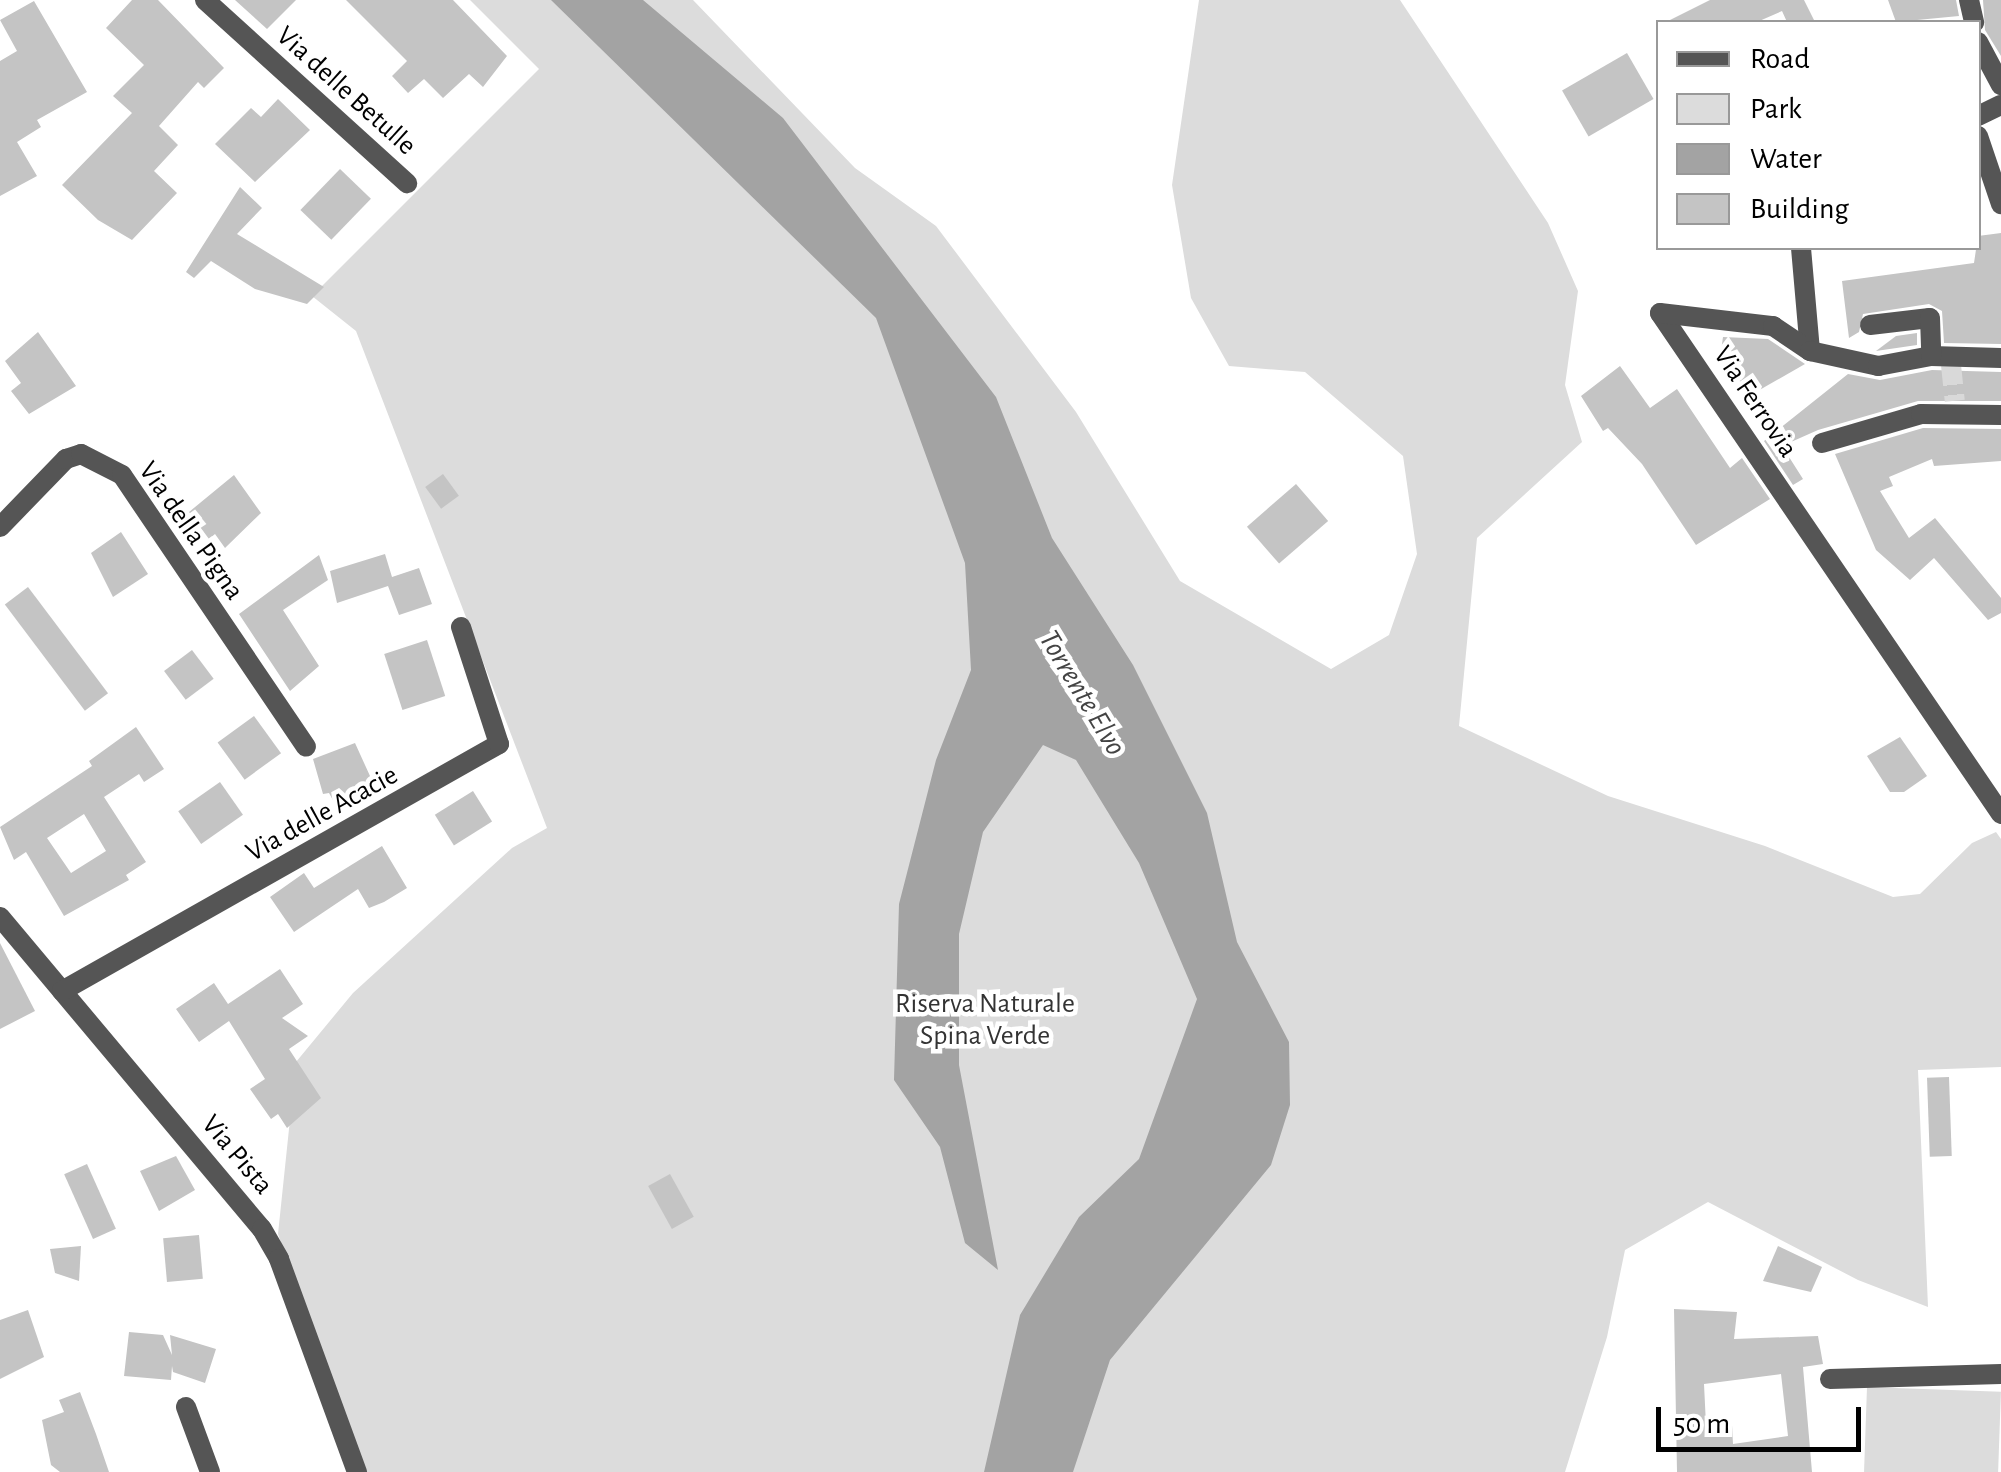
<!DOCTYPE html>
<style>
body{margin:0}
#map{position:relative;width:2001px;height:1472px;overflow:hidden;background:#fff;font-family:"Alegreya Sans",sans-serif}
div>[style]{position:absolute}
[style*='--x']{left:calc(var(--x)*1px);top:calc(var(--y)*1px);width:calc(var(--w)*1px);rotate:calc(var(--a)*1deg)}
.green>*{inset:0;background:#dcdcdc;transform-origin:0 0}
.water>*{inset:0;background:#a3a3a3}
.building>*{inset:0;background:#c4c4c4;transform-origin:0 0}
.street-tunnel>*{height:20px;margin-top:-10px;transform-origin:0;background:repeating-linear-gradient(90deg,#d9d9d9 0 20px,transparent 0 30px)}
.street>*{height:20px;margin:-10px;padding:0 10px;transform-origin:10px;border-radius:10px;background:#555}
span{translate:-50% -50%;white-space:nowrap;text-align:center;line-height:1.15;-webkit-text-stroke:9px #fff;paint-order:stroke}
.street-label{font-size:28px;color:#000}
.park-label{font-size:28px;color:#333}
.water-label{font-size:30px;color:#444;font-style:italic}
.legend{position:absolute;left:1656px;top:20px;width:325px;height:230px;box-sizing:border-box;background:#fff;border:2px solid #999;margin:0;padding:12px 18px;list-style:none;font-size:30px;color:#000}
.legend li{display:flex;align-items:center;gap:20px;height:50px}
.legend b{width:50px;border:2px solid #999}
.scale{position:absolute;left:1656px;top:1407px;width:205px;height:45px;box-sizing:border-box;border:5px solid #000;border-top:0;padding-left:12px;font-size:30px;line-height:35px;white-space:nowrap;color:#000;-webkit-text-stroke:8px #fff;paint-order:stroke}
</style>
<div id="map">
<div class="green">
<div style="clip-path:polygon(470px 0,693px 0,855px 168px,936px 226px,1076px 412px,1180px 581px,1331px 669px,1389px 635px,1417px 554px,1403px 456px,1305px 372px,1229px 366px,1191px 298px,1172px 185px,1199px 0,1400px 0,1548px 223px,1578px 291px,1565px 385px,1582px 442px,1477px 538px,1459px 726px,1608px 796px,1765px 846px,1893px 897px,1920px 894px,1972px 843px,1996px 832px,2001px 839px,2001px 1067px,1918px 1070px,1928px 1307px,1858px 1280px,1708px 1202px,1625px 1250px,1607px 1337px,1565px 1472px,359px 1472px,278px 1234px,296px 1062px,353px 993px,512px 848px,547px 828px,356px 331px,312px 296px,539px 69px)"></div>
<div style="left:1867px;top:1387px;width:134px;height:85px;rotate:2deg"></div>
</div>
<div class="water">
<div style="clip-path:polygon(551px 0,643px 0,783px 118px,996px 397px,1052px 538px,1133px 665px,1207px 813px,1237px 942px,1289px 1042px,1290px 1105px,1271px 1165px,1110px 1360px,1073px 1472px,984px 1472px,1020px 1315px,1079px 1217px,1139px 1159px,1197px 999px,1139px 863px,1076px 760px,1043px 745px,983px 832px,959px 934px,959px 1065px,998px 1270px,965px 1243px,940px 1147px,894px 1080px,899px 904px,936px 760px,971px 670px,965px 563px,876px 318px)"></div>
</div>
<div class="building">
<div style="clip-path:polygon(132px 0,158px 0,224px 68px,204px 88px,198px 82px,159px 126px,178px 145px,154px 171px,177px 193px,132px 240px,98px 220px,62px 185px,132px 113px,113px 96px,144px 65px,106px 28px)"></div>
<div style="clip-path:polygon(235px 0,296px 0,267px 29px)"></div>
<div style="clip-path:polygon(346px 0,453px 0,507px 56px,483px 87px,469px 74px,443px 98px,424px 79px,408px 93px,392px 76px,407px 61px)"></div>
<div style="clip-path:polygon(1710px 0,1804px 0,1815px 22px,1787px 22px,1782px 11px,1757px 22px,1666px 22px)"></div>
<div style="clip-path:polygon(1888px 0,1956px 0,1959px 16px,1896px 22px)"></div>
<div style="clip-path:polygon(1983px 0,2001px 0,2001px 56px,1985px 30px)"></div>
<div style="clip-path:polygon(34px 1px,87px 92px,37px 120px,41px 127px,17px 142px,37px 176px,0 196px,0 61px,17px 51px,0 20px)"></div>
<div style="left:1627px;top:53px;width:53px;height:75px;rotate:60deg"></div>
<div style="clip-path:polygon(278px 99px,310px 130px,255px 182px,215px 144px,251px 108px,261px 117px)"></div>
<div style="left:340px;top:169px;width:43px;height:57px;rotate:44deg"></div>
<div style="clip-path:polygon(240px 187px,262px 208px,237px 234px,324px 287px,307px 304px,255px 289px,211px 261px,194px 278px,186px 272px)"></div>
<div style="clip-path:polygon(2001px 233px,2001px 344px,1944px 343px,1942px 311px,1929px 304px,1863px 314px,1859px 332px,1849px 338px,1842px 281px,1974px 263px,1978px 236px)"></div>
<div style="clip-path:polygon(38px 332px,76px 386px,29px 414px,11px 391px,21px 383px,5px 361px)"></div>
<div style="clip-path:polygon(1917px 333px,1917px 345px,1876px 351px,1896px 336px)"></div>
<div style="clip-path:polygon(1723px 337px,1768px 339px,1805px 364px,1749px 396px,1721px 351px)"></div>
<div style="clip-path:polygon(1620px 366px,1650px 408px,1677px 389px,1730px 468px,1742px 458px,1770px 499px,1696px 545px,1642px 464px,1608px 428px,1603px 431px,1581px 396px)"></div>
<div style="clip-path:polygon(1932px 370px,2001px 372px,2001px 401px,1918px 401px,1818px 430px,1782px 446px,1803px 479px,1793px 485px,1764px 441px,1848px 374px,1880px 380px)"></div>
<div style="clip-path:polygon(1923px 428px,2001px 429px,2001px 461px,1934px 466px,1932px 459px,1889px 477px,1893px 486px,1880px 491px,1909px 538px,1935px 518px,2001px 598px,2001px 613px,1988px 620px,1934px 558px,1910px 580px,1876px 550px,1835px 454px)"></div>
<div style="left:443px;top:474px;width:27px;height:22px;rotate:54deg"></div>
<div style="clip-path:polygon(234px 475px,261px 513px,225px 548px,215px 534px,209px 539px,189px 512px)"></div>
<div style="left:1296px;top:484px;width:49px;height:65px;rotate:49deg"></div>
<div style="clip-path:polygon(121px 532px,148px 574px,113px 597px,91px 553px)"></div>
<div style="clip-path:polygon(385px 554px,392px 577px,419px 568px,432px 604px,399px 615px,388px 586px,337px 603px,330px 571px)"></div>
<div style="clip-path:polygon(319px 555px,328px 580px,283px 610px,319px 666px,290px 691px,239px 614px)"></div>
<div style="left:28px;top:587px;width:133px;height:29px;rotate:53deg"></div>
<div style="left:427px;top:640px;width:59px;height:45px;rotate:72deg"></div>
<div style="left:192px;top:650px;width:36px;height:35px;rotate:53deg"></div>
<div style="left:254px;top:716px;width:46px;height:45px;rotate:54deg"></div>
<div style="clip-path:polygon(evenodd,136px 727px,164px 769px,144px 782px,139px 774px,104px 797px,146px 862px,126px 875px,129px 880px,64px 916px,26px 852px,14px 860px,0 827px,92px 766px,89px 761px,136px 727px,84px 814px,106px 851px,71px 873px,47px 838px,84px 814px)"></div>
<div style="clip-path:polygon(1900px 737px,1927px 776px,1904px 792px,1890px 792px,1867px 756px)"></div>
<div style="clip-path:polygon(355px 743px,375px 787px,334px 802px,329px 793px,323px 794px,313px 759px)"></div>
<div style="left:220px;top:782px;width:40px;height:51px;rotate:55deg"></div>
<div style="left:473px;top:791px;width:36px;height:45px;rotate:58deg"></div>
<div style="clip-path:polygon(382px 846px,407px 888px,384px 902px,369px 908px,358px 889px,294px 932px,270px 897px,304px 873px,314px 888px)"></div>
<div style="clip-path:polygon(0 943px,35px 1011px,0 1029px)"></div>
<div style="clip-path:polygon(280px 969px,303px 1004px,282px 1018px,308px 1036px,289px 1049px,321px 1098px,287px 1128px,278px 1114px,271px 1119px,250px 1089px,265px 1079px,229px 1021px,199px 1042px,176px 1009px,214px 983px,228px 1004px)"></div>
<div style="left:1949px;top:1077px;width:79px;height:22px;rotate:88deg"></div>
<div style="clip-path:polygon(176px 1156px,195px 1190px,159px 1211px,140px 1171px)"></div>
<div style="left:87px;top:1164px;width:71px;height:25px;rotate:66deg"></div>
<div style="left:670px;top:1174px;width:49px;height:25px;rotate:61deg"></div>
<div style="left:199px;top:1235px;width:44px;height:36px;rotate:85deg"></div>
<div style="clip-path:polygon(81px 1246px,79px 1281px,55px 1273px,50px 1249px)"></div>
<div style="clip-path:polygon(1778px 1246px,1822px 1267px,1811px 1292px,1763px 1281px)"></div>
<div style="clip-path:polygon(evenodd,1674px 1309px,1737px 1312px,1734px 1339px,1818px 1336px,1823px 1364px,1803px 1367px,1812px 1472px,1677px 1472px,1674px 1309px,1781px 1374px,1788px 1436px,1733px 1444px,1732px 1425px,1706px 1425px,1704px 1384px,1781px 1374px)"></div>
<div style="clip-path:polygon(28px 1310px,44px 1357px,0 1379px,0 1320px)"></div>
<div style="clip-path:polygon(129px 1332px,163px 1335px,172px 1355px,170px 1335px,216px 1349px,205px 1383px,173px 1372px,172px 1366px,171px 1380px,124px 1376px)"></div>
<div style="clip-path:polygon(80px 1392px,96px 1434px,109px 1472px,60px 1472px,51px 1465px,42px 1420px,64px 1412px,59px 1400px)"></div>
</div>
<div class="street-tunnel">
<div style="--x:1951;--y:365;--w:36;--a:84"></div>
</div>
<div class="street">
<div style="--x:205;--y:0;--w:273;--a:42.2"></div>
<div style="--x:1969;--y:0;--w:23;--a:77"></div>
<div style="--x:1978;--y:42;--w:49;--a:61.9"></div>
<div style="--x:1978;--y:116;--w:25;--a:-26"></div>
<div style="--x:1978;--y:136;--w:72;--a:71.3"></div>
<div style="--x:1801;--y:248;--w:103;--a:85"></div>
<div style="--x:1660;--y:313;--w:606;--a:55.76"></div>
<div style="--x:1660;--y:313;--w:114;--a:6.6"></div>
<div style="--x:1773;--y:326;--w:45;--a:34"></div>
<div style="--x:1810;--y:351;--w:70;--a:12.4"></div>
<div style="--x:1878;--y:366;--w:54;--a:-10.7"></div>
<div style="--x:1931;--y:356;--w:70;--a:1.6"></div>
<div style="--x:1870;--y:325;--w:60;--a:-6.7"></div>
<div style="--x:1930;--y:318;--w:38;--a:88"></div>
<div style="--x:1822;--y:443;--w:103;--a:-16.3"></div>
<div style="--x:1921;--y:414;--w:80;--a:0.7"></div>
<div style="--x:0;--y:527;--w:95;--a:-45.9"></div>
<div style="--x:66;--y:459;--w:16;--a:-18"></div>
<div style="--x:81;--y:454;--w:46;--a:27.1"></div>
<div style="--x:122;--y:475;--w:328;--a:55.9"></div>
<div style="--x:0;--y:917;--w:407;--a:50"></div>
<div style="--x:262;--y:1229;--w:34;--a:60"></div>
<div style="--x:279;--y:1259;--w:227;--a:69.9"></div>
<div style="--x:62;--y:991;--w:502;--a:-29.48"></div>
<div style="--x:499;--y:744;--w:123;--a:-108"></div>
<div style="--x:1830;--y:1379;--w:171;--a:-1.7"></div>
<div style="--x:186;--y:1407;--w:69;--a:69.7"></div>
</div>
<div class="street-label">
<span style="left:346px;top:91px;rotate:42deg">Via delle Betulle</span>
<span style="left:1755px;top:402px;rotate:56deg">Via Ferrovia</span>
<span style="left:191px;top:531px;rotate:55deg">Via della Pigna</span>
<span style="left:322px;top:814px;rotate:-29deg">Via delle Acacie</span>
<span style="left:237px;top:1155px;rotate:50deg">Via Pista</span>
</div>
<div class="park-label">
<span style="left:985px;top:1020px">Riserva Naturale<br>Spina Verde</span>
</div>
<div class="water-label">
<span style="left:1082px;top:693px;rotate:59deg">Torrente Elvo</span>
</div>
<ul class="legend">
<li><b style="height:12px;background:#555"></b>Road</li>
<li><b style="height:28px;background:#dcdcdc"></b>Park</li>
<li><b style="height:28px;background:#a3a3a3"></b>Water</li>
<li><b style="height:28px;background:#c4c4c4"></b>Building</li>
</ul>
<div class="scale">50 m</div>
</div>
